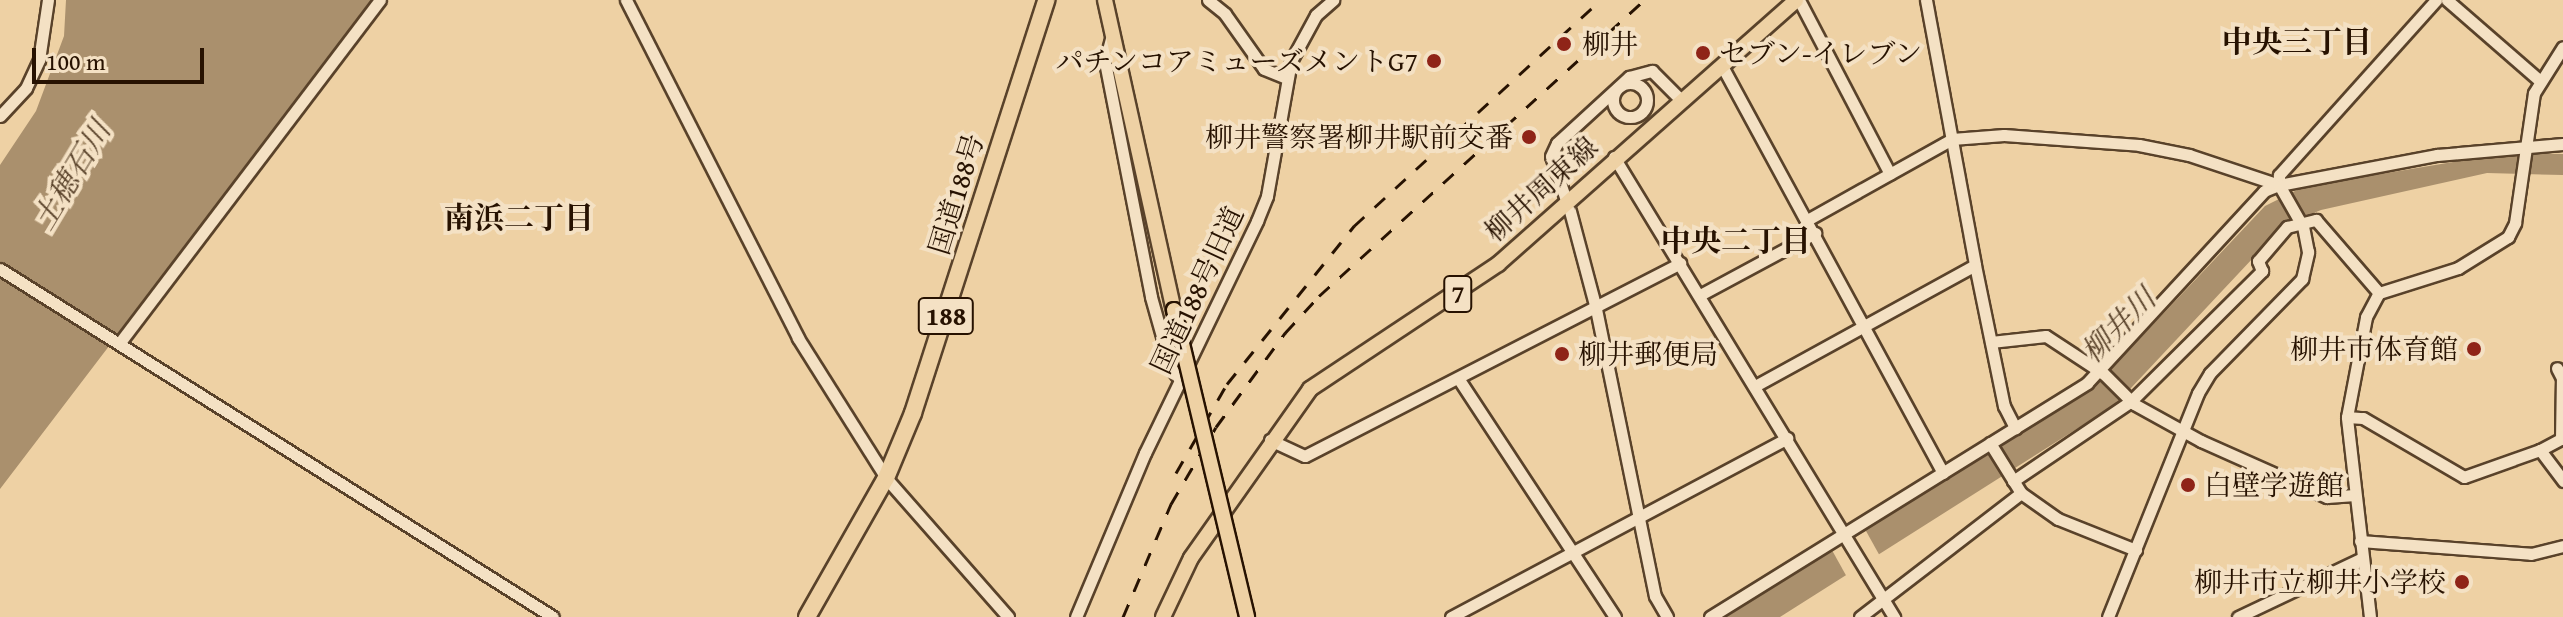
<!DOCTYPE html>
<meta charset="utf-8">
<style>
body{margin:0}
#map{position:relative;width:2563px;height:617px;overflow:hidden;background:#eed1a4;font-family:"Gentium Book Plus","Noto Serif JP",serif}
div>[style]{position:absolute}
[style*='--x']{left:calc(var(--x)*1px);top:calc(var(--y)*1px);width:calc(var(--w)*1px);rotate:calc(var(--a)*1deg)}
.water>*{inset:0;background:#aa906d}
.pier>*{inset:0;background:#eed1a4;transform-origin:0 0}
.roads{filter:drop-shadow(2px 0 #59422a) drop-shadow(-2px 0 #59422a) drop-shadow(0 2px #59422a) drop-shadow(0 -2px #59422a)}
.minor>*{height:11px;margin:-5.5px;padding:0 5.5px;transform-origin:5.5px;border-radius:5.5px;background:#f4e1c4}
.minor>.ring{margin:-5.5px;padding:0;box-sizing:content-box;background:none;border:11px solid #f4e1c4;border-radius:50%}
.major>*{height:14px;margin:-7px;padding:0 7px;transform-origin:7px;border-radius:7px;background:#eed1a4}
.highway>*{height:16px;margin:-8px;padding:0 8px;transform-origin:8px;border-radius:8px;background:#eed1a4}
.rail>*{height:3px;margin-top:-1.5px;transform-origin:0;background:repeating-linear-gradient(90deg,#271201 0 14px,transparent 0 28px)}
.bridges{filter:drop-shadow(2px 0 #271201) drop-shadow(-2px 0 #271201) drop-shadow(0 2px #271201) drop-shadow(0 -2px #271201)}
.major-bridge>*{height:14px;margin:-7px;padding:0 7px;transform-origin:7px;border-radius:7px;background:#eed1a4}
.dots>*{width:22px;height:22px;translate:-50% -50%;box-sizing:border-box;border:4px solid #f4e1c4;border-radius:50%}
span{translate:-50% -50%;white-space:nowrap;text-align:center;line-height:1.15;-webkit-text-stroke:8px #f4e1c4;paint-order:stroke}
.shield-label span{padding:2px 6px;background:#f4e1c4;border:2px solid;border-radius:6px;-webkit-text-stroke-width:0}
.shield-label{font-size:26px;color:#271201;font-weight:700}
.poi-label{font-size:28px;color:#271201}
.left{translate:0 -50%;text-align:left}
.right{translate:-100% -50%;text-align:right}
.street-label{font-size:28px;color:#271201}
.neighbourhood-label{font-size:30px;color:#271201;font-weight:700}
.water-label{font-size:30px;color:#5b442c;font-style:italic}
.scale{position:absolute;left:32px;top:48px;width:172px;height:36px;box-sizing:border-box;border:4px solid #271201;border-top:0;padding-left:10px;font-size:24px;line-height:28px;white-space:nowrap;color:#271201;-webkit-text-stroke:6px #f4e1c4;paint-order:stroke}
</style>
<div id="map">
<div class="water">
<div style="clip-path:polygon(66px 0,373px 0,0 489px,0 165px,36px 111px,64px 36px)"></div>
<div style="clip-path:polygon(2507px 153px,2563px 154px,2563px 175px,2487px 173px,2321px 210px,2284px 225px,2116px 404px,1780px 617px,1726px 617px,2095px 386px,2265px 206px,2303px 187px)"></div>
</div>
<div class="pier">
<div style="left:1866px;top:531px;width:31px;height:39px;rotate:61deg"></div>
</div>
<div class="roads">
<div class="minor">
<div style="--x:626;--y:0;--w:379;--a:63"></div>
<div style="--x:798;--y:338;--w:165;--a:57.8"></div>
<div style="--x:886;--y:478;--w:185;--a:48.7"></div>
<div style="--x:1208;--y:0;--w:22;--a:39"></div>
<div style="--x:1225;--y:14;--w:67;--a:54.7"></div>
<div style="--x:1264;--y:69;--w:24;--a:22"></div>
<div style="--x:1799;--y:0;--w:196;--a:62.4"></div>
<div style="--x:1926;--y:0;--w:269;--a:79.5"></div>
<div style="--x:1975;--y:265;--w:144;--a:78.4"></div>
<div style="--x:2004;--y:406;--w:25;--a:63"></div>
<div style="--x:2447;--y:0;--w:121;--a:41"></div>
<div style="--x:1112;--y:35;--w:28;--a:105"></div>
<div style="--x:1105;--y:62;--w:239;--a:78.9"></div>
<div style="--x:1151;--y:297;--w:74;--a:74.3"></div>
<div style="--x:1171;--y:368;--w:15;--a:53"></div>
<div style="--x:1722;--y:66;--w:463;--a:61.5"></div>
<div class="ring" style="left:1613px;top:83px;width:23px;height:23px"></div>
<div style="--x:0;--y:116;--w:38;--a:-47"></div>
<div style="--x:26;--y:88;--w:31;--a:-65"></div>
<div style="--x:39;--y:60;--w:61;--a:-81.5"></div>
<div style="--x:1614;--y:157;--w:539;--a:58.67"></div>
<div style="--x:1566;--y:200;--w:46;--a:-108.8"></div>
<div style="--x:1551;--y:156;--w:14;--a:-65"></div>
<div style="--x:1557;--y:143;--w:98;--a:-42.5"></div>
<div style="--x:1629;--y:77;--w:24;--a:-15"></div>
<div style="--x:1652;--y:71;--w:41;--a:45"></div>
<div style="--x:1570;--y:211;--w:101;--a:75.1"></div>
<div style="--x:1596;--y:309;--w:293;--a:78.4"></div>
<div style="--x:1655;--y:596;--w:24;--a:60"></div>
<div style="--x:1809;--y:219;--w:164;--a:-29.2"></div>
<div style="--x:1952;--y:139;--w:52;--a:-4.4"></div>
<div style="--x:2004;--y:135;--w:135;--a:4.2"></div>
<div style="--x:2139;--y:145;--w:51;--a:11.3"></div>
<div style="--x:2189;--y:155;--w:95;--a:18.4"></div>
<div style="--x:2279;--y:185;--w:161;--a:-10.8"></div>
<div style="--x:2437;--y:155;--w:126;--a:-5"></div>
<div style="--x:0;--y:269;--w:653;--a:32.18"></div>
<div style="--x:1700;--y:295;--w:131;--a:-28.3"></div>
<div style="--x:121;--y:341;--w:428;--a:-52.8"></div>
<div style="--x:1991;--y:342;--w:55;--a:-6.2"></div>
<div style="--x:2046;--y:336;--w:69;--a:33.2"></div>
<div style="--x:2104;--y:374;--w:42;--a:45"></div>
<div style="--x:2134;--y:404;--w:77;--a:28.9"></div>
<div style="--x:2201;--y:441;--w:138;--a:24"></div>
<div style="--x:2327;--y:497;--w:28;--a:-4"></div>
<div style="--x:1458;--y:378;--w:286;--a:56.7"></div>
<div style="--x:1755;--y:386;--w:251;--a:-28.8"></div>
<div style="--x:2347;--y:417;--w:16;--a:4"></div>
<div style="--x:2363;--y:418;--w:117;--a:30.3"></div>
<div style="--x:2464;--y:477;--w:81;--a:-19.6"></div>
<div style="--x:2540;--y:450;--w:39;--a:53"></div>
<div style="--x:1270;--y:440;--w:38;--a:25"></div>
<div style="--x:1305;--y:456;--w:422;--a:-27.2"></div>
<div style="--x:1990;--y:443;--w:59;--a:58.2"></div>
<div style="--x:2021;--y:493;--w:45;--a:35.1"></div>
<div style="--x:2058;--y:519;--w:84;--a:21.7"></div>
<div style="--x:2540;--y:450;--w:24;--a:-28"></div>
<div style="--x:2561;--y:439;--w:61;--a:-89.1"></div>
<div style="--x:2562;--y:378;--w:11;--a:-117"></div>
<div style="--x:2013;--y:481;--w:143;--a:-34.1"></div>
<div style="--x:2131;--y:401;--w:185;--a:-44.8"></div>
<div style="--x:2262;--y:271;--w:11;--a:-112"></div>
<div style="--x:2258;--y:261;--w:45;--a:-49.5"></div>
<div style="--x:2287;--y:227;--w:30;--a:-14"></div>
<div style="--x:2316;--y:220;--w:96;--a:49.2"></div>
<div style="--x:2360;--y:541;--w:171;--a:4.3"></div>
<div style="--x:2531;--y:554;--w:33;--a:-14"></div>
<div style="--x:1076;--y:617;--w:178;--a:-67.2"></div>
<div style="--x:1145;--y:453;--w:258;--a:-64.2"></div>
<div style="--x:1257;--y:221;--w:27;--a:-68"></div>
<div style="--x:1267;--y:196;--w:137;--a:-79.9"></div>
<div style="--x:1291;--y:61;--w:52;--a:-61.5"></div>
<div style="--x:1316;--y:15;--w:23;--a:-41"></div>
<div style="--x:1451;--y:617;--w:381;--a:-28"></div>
<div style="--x:1710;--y:617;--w:444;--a:-31.8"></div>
<div style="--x:2087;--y:383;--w:261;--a:-47.3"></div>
<div style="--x:2264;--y:191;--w:16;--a:-22"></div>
<div style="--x:1860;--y:617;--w:203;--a:-37.6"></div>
<div style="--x:2108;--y:617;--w:241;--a:-68.1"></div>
<div style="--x:2198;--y:393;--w:23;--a:-59"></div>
<div style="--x:2210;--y:373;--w:132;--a:-45.6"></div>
<div style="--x:2302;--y:279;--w:28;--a:-77"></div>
<div style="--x:2308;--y:252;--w:25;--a:-101"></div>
<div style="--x:2303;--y:227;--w:48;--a:-119.7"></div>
<div style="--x:2279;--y:185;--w:10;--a:-90"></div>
<div style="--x:2279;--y:175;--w:235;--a:-48.1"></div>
<div style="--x:2238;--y:617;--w:137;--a:-25.4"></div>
<div style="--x:2370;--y:617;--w:201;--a:-96.6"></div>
<div style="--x:2347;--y:417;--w:102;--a:-79.2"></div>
<div style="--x:2366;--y:317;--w:27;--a:-62"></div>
<div style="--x:2379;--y:293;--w:83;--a:-17.6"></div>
<div style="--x:2458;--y:268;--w:59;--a:-31.8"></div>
<div style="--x:2508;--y:237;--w:16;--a:-63"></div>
<div style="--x:2515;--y:223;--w:131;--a:-81.7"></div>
<div style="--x:2534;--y:93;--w:54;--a:-57.8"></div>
</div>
<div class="major">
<div style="--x:1105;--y:0;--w:318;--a:77.5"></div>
<div style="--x:1163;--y:617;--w:65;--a:-64.6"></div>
<div style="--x:1191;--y:558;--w:207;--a:-54.8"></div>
<div style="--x:1310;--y:389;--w:226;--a:-33.6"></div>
<div style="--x:1498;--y:264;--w:398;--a:-41.5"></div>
</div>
<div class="highway">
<div style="--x:807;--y:617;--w:160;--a:-60.4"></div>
<div style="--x:886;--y:478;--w:70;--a:-67.4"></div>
<div style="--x:913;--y:413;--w:434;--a:-72.1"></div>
</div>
</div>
<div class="rail">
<div style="--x:1176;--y:473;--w:103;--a:-60.2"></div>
<div style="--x:1227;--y:384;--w:203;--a:-51.2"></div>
<div style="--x:1354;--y:226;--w:335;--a:-42.5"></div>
<div style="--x:1123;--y:617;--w:123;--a:-67"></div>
<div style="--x:1171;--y:504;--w:89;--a:-59.7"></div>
<div style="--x:1216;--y:427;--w:117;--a:-53.7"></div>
<div style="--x:1285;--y:333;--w:50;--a:-47.4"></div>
<div style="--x:1319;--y:296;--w:440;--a:-42.3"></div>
</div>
<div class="bridges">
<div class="major-bridge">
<div style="--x:1174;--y:310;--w:316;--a:76.6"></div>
</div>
</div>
<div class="dots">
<div style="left:1564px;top:44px;background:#8f2418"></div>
<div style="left:1703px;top:53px;background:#8f2418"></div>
<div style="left:1434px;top:61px;background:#8f2418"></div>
<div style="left:1529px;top:137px;background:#8f2418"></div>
<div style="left:2474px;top:349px;background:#8f2418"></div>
<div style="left:1562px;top:354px;background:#8f2418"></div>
<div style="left:2188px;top:485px;background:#8f2418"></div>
<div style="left:2462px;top:582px;background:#8f2418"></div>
</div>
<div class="shield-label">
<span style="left:1458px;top:294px">7</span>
<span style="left:946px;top:316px">188</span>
</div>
<div class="poi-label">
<span class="left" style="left:1582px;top:44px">柳井</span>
<span class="left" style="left:1719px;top:53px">セブン-イレブン</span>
<span class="right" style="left:1418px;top:61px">パチンコアミューズメントG7</span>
<span class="right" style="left:1513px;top:137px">柳井警察署柳井駅前交番</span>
<span class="right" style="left:2458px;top:349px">柳井市体育館</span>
<span class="left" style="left:1578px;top:354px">柳井郵便局</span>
<span class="left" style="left:2204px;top:485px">白壁学遊館</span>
<span class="right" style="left:2446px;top:582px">柳井市立柳井小学校</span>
</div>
<div class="street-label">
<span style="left:1541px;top:189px;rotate:-42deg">柳井周東線</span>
<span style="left:956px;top:194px;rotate:-73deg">国道188号</span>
<span style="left:1197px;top:290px;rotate:-65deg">国道188号旧道</span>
</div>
<div class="neighbourhood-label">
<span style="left:2297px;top:41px">中央三丁目</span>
<span style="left:519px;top:217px">南浜二丁目</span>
<span style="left:1736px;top:240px">中央二丁目</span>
</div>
<div class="water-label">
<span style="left:71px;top:175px;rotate:-59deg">土穂石川</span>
<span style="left:2118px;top:325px;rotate:-45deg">柳井川</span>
</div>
<div class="scale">100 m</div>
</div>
